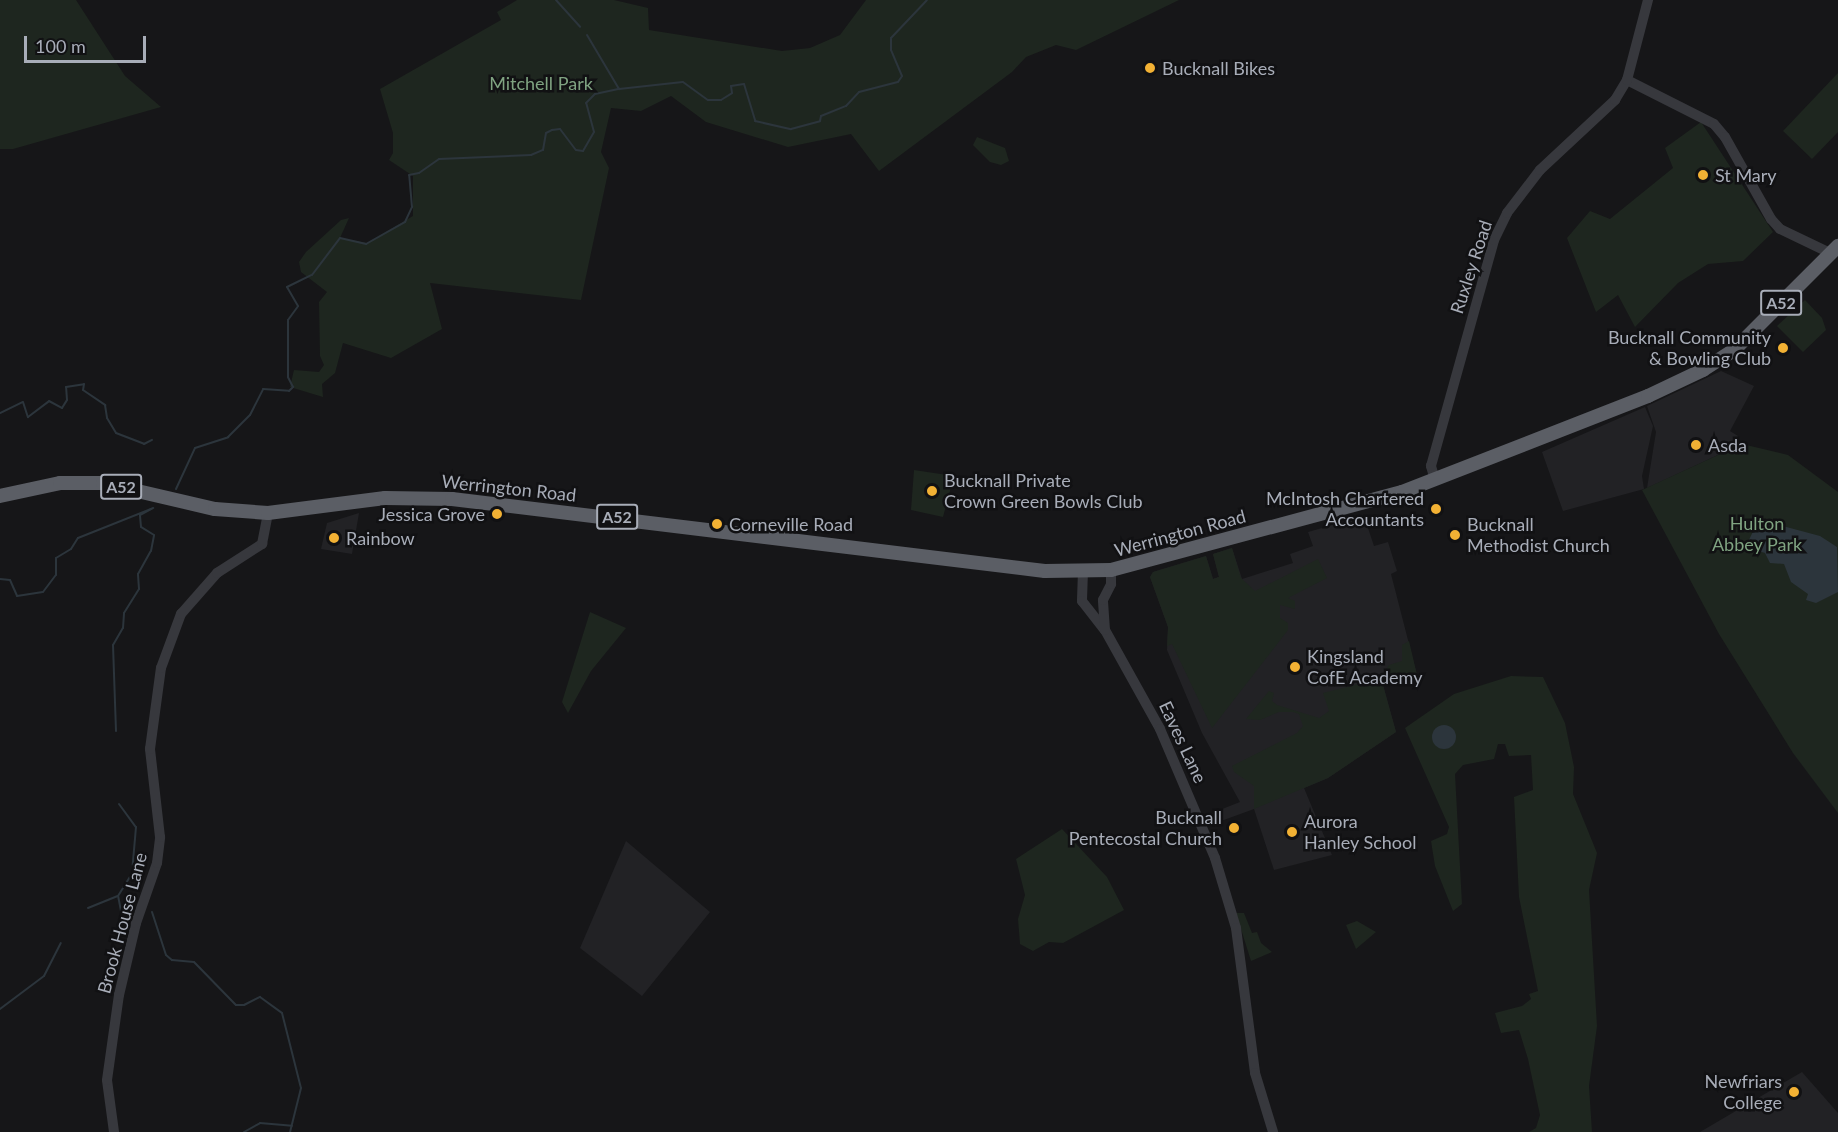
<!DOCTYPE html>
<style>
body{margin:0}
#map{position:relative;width:1838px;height:1132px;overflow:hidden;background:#161618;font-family:Lato,sans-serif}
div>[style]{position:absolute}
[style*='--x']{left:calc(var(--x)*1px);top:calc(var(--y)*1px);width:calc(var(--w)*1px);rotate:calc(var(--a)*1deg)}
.built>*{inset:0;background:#222225}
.green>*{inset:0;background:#1e261f}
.water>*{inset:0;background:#2c353c}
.round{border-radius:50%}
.stream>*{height:2px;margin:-1px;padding:0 1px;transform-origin:1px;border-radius:1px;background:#2c353c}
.tertiary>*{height:10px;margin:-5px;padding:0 5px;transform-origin:5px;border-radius:5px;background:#37383d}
.trunk>*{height:14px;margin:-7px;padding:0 7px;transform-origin:7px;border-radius:7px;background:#5b5e65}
.dots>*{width:16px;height:16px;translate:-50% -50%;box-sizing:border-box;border:3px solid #111113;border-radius:50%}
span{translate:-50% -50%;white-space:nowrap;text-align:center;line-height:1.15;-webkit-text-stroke:5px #111113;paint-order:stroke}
.shield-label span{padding:2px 4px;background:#111113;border:2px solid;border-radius:4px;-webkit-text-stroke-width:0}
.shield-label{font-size:16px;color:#a8adb8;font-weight:700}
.poi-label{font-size:18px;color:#a8adb8}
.left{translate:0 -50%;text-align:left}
.right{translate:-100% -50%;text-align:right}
.park-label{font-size:18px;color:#7fa381}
.street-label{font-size:18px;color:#a8adb8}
.scale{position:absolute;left:24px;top:36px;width:122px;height:27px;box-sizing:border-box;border:3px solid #a8adb8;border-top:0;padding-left:8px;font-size:18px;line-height:21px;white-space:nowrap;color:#a8adb8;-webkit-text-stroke:4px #111113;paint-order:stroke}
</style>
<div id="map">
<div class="built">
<div style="clip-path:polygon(1721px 371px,1754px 386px,1730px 431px,1738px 436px,1731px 449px,1647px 488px,1656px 432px,1647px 406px)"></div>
<div style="clip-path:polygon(1645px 407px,1653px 426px,1642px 476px,1644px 489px,1563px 511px,1542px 452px)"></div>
<div style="clip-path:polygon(359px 513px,352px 554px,321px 549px,327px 523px)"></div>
<div style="clip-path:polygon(1364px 516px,1374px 546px,1388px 542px,1397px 571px,1391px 574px,1417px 675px,1383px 685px,1396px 732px,1328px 778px,1304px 788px,1332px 855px,1274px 870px,1254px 809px,1210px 825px,1207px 815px,1240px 802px,1202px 733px,1167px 650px,1168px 627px,1150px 577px,1153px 572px,1206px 556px,1213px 579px,1219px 577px,1213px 554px,1232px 548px,1242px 579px,1293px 563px,1290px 554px,1313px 546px,1308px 532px)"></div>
<div style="clip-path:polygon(626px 841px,710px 912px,642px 996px,580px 948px)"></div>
<div style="clip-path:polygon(1802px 1072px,1838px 1113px,1838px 1132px,1700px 1132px)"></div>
</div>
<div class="green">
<div style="clip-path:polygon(0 0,76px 0,125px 76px,161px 107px,13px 149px,0 149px)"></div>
<div style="clip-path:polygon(517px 0,614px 0,648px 8px,649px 30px,782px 51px,810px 48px,840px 35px,866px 0,1179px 0,1076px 50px,1056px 45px,1026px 57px,1012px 72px,879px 171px,851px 134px,788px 147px,706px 122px,671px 96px,641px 111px,611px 108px,601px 152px,609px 168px,581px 300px,430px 283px,442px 329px,391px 358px,343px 343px,335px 373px,322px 384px,323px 397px,290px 387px,294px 370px,319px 372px,324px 365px,320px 356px,319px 302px,327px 292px,301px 272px,299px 262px,306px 252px,341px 220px,349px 218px,340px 238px,367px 243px,413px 216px,413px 176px,389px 160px,393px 153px,393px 133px,380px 89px,501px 20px,497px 12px)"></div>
<div style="clip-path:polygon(1838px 73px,1838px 132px,1812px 159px,1783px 131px)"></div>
<div style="clip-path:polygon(1701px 122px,1773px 232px,1743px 261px,1708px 264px,1678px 283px,1635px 327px,1618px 295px,1596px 312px,1567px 238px,1590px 211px,1610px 219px,1673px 168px,1665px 148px)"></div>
<div style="clip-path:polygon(977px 137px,1005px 148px,1009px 161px,1001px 165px,990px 162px,973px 145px)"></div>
<div style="clip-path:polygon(1805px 300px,1822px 318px,1826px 330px,1803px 352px,1777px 326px)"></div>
<div style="clip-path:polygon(1742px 444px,1788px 455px,1838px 492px,1838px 813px,1793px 753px,1719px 634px,1642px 490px)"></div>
<div style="clip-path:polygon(914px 470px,954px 476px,943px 517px,911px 510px)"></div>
<div style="clip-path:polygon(1232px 548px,1241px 578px,1255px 591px,1318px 559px,1327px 578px,1288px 598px,1295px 601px,1295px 609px,1280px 605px,1280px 618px,1288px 623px,1288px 630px,1212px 728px,1172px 644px,1167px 646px,1168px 627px,1150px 577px,1153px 572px,1206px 556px,1213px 579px,1219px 577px,1213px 554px)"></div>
<div style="clip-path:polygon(590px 612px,626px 628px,591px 671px,568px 713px,562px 702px)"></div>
<div style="clip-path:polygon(1409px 641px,1417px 675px,1383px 685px,1396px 732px,1328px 778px,1254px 809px,1254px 786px,1234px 772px,1232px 766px,1297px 733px,1303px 726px,1299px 714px,1293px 712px,1279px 712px,1260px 720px,1246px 719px,1269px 691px,1274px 693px,1272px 701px,1277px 705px,1319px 718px,1329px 711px,1323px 693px,1379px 679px,1389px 665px,1402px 661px,1402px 645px)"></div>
<div style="clip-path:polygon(1511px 676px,1543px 677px,1565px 723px,1574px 767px,1573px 794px,1597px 853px,1589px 890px,1597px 1026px,1589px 1086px,1592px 1132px,1529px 1132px,1536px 1128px,1540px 1115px,1528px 1059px,1519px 1030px,1501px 1033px,1495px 1013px,1522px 1006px,1531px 999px,1529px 994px,1538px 991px,1519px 897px,1514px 797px,1533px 790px,1531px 755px,1509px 756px,1505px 744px,1498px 744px,1494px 759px,1463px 765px,1455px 774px,1462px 904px,1453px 911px,1435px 866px,1431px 841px,1447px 834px,1449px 827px,1405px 728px,1454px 694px)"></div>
<div style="clip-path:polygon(1062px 829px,1107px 877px,1124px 910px,1063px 943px,1049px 942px,1033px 951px,1020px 944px,1018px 919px,1025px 895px,1016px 859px)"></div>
<div style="clip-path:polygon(1236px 913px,1244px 913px,1252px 933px,1257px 932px,1261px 943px,1272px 952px,1251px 961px)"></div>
<div style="clip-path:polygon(1357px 921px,1376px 932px,1356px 949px,1346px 925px)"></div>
</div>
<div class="water">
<div style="clip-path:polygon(1764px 521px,1820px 536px,1837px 547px,1838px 592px,1816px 603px,1806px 600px,1808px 594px,1791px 582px,1784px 564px,1770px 563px,1765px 553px,1752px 549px,1748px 542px,1757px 523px)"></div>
<div class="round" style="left:1432px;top:725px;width:24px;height:24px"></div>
</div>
<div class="stream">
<div style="--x:556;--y:0;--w:36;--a:48"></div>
<div style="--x:587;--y:35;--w:63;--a:59.3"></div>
<div style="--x:0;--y:413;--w:25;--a:-26"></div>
<div style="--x:23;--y:402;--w:16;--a:72"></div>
<div style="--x:28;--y:417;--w:26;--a:-37"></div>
<div style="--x:49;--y:401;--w:15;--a:28"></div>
<div style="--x:62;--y:408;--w:9;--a:-58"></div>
<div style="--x:67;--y:400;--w:13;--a:-94"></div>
<div style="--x:66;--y:387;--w:18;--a:-9"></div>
<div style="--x:84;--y:384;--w:6;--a:99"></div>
<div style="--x:83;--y:390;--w:27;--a:34"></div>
<div style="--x:105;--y:405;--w:13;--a:81"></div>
<div style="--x:107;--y:418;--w:17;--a:59"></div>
<div style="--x:116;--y:433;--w:30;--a:21"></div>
<div style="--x:144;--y:444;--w:9;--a:-27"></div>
<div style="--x:176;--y:489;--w:45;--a:-65.1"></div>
<div style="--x:195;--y:448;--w:35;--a:-18"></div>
<div style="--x:228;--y:437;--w:31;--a:-45"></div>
<div style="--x:250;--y:415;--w:29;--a:-63"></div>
<div style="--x:263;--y:389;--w:26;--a:4"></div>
<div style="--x:289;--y:391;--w:6;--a:-45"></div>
<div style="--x:293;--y:387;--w:11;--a:-117"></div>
<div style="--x:288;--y:377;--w:57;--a:-90"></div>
<div style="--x:288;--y:320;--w:17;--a:-54"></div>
<div style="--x:298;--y:306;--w:22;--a:-120"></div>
<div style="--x:287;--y:287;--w:28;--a:-26"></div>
<div style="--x:312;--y:275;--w:46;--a:-52.9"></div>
<div style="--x:340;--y:238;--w:27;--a:13"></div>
<div style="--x:366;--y:244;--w:45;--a:-29.4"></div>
<div style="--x:405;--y:222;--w:17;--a:-65"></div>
<div style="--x:412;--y:207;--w:32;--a:-95"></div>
<div style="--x:409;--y:175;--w:10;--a:-11"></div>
<div style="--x:419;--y:173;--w:24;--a:-35"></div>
<div style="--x:439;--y:159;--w:92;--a:-2.5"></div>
<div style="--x:531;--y:155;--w:13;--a:-23"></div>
<div style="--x:543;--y:150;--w:17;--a:-80"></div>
<div style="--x:546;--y:133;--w:7;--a:-27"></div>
<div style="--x:552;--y:130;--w:8;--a:-7"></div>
<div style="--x:560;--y:129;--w:26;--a:53"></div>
<div style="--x:576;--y:150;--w:7;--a:8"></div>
<div style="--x:583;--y:151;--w:22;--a:-60"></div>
<div style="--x:594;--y:132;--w:30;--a:-105"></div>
<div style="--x:586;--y:103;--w:13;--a:-45"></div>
<div style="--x:595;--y:94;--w:25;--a:-12"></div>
<div style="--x:619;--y:89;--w:64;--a:-6.2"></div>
<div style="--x:683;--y:82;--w:31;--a:36"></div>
<div style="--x:708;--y:100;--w:13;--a:0"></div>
<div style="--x:721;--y:100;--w:13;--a:-32"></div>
<div style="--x:732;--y:93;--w:7;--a:-98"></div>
<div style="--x:731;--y:86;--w:13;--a:-9"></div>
<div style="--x:744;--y:84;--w:39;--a:73"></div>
<div style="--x:755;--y:121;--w:37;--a:13"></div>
<div style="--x:791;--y:129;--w:30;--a:-15"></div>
<div style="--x:820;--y:121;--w:5;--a:-79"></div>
<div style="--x:821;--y:116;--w:27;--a:-22"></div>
<div style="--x:846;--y:106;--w:19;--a:-47"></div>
<div style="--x:859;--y:92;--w:40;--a:-14.4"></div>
<div style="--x:898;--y:82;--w:7;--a:-56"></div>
<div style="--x:902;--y:76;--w:28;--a:-113"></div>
<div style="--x:891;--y:50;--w:12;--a:-90"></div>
<div style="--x:891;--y:38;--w:52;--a:-46.5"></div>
<div style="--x:0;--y:579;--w:10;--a:6"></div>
<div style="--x:10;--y:580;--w:17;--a:66"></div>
<div style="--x:17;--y:596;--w:26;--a:-9"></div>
<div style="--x:43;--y:592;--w:21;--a:-53"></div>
<div style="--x:56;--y:575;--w:17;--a:-90"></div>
<div style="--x:56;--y:558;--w:17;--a:-31"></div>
<div style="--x:71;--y:549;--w:13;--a:-58"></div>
<div style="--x:78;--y:538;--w:79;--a:-21.7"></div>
<div style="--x:116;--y:731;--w:86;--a:-92"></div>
<div style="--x:113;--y:645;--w:20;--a:-60"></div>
<div style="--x:123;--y:628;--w:15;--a:-86"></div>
<div style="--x:124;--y:613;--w:28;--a:-58"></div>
<div style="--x:139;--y:589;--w:15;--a:-94"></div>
<div style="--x:138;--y:574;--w:26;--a:-61"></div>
<div style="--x:151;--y:551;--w:16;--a:-79"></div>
<div style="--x:154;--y:535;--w:15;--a:-148"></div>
<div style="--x:141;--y:527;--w:12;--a:-95"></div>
<div style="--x:140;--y:515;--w:15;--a:-28"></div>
<div style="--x:119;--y:804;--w:29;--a:54"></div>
<div style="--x:136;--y:827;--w:38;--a:95"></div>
<div style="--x:88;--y:908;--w:32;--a:-22"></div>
<div style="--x:121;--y:911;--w:15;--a:-101"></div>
<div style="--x:118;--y:896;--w:22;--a:-58"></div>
<div style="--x:152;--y:912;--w:45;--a:72"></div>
<div style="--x:166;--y:955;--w:8;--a:40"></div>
<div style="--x:172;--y:960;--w:22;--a:5"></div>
<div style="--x:194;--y:962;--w:60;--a:45.7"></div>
<div style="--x:236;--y:1005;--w:8;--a:0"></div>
<div style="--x:244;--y:1005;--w:18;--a:-27"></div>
<div style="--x:260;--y:997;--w:27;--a:36"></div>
<div style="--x:282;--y:1013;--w:77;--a:75.8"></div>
<div style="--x:301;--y:1088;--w:45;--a:104"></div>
<div style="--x:0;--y:1009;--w:55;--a:-36.9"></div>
<div style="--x:44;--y:976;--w:37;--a:-63"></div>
<div style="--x:244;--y:1132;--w:18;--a:-29"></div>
<div style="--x:260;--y:1123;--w:32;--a:5"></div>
</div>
<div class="tertiary">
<div style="--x:1627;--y:80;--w:97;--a:26.8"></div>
<div style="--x:1714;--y:124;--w:17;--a:50"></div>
<div style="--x:1725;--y:137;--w:94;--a:60.7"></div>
<div style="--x:1771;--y:219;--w:13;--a:48"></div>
<div style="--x:1780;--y:229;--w:55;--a:25.6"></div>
<div style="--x:1435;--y:480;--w:15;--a:-106"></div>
<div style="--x:1431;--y:466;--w:235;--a:-74.4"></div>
<div style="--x:1494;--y:240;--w:30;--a:-64"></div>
<div style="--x:1507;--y:213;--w:54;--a:-52.5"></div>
<div style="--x:1540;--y:170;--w:103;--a:-43"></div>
<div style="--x:1615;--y:100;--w:23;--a:-59"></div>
<div style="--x:1627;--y:80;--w:83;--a:-75.3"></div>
<div style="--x:1083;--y:571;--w:30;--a:92"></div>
<div style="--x:1082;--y:601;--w:37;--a:52"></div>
<div style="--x:1105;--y:630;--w:113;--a:60.9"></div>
<div style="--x:1160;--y:729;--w:140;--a:66.9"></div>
<div style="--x:1215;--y:858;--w:73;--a:73.3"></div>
<div style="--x:1236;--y:928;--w:146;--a:82.5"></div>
<div style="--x:1255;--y:1073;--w:62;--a:73"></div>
<div style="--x:1105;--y:630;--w:30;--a:-94"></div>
<div style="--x:1103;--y:600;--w:18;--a:-63"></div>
<div style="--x:1111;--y:584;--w:14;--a:-90"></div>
<div style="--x:114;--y:1132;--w:52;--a:-97.7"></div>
<div style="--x:107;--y:1080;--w:86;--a:-82"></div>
<div style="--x:119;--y:995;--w:74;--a:-76.7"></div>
<div style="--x:136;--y:923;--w:64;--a:-70.7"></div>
<div style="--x:157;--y:863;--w:26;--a:-83"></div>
<div style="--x:160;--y:837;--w:89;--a:-96.5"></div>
<div style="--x:150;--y:749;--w:82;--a:-82.3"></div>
<div style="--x:161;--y:668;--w:58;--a:-69.7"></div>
<div style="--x:181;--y:614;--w:55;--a:-48.7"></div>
<div style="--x:217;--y:573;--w:54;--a:-32.8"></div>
<div style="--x:262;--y:544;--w:32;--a:-79"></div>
</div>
<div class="trunk">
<div style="--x:0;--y:496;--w:61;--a:-12.2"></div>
<div style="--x:60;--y:483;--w:43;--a:0"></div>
<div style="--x:103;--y:483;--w:115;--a:13.1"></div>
<div style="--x:215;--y:509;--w:53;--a:4.3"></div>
<div style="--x:268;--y:513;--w:118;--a:-7.3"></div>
<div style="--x:385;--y:498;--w:67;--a:0.9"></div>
<div style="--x:452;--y:499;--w:597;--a:6.92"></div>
<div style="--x:1045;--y:571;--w:66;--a:-0.9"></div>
<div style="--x:1111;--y:570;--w:301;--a:-15"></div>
<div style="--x:1402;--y:492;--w:264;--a:-21.3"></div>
<div style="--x:1648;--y:396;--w:61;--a:-25.3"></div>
<div style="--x:1703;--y:370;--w:38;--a:-33"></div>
<div style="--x:1735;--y:349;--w:146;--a:-45"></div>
</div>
<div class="dots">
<div style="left:1150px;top:68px;background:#f2b134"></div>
<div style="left:1703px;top:175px;background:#f2b134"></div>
<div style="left:1783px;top:348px;background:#f2b134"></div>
<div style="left:1696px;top:445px;background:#f2b134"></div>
<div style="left:932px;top:491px;background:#f2b134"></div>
<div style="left:1436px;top:509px;background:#f2b134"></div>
<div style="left:497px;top:514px;background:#f2b134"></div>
<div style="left:717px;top:524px;background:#f2b134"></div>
<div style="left:1455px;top:535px;background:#f2b134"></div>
<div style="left:334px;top:538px;background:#f2b134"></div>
<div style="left:1295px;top:667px;background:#f2b134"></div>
<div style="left:1234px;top:828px;background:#f2b134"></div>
<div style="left:1292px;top:832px;background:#f2b134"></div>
<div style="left:1794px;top:1092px;background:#f2b134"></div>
</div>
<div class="shield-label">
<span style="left:1781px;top:303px">A52</span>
<span style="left:121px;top:487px">A52</span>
<span style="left:617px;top:517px">A52</span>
</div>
<div class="poi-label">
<span class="left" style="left:1162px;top:68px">Bucknall Bikes</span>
<span class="left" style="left:1715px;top:175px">St Mary</span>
<span class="right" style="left:1771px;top:348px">Bucknall Community<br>&amp; Bowling Club</span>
<span class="left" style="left:1708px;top:445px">Asda</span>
<span class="left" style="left:944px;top:491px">Bucknall Private<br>Crown Green Bowls Club</span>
<span class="right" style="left:1424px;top:509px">McIntosh Chartered<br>Accountants</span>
<span class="right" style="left:485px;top:514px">Jessica Grove</span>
<span class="left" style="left:729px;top:524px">Corneville Road</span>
<span class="left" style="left:1467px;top:535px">Bucknall<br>Methodist Church</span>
<span class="left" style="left:346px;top:538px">Rainbow</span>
<span class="left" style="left:1307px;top:667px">Kingsland<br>CofE Academy</span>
<span class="right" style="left:1222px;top:828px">Bucknall<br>Pentecostal Church</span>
<span class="left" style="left:1304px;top:832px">Aurora<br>Hanley School</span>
<span class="right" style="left:1782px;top:1092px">Newfriars<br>College</span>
</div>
<div class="park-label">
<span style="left:541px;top:83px">Mitchell Park</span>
<span style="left:1757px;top:534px">Hulton<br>Abbey Park</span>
</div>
<div class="street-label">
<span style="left:1471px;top:267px;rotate:-72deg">Ruxley Road</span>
<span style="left:509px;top:488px;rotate:6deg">Werrington Road</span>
<span style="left:1180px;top:533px;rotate:-15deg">Werrington Road</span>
<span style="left:1183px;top:742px;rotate:65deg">Eaves Lane</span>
<span style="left:122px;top:923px;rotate:-75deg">Brook House Lane</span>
</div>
<div class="scale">100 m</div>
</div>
